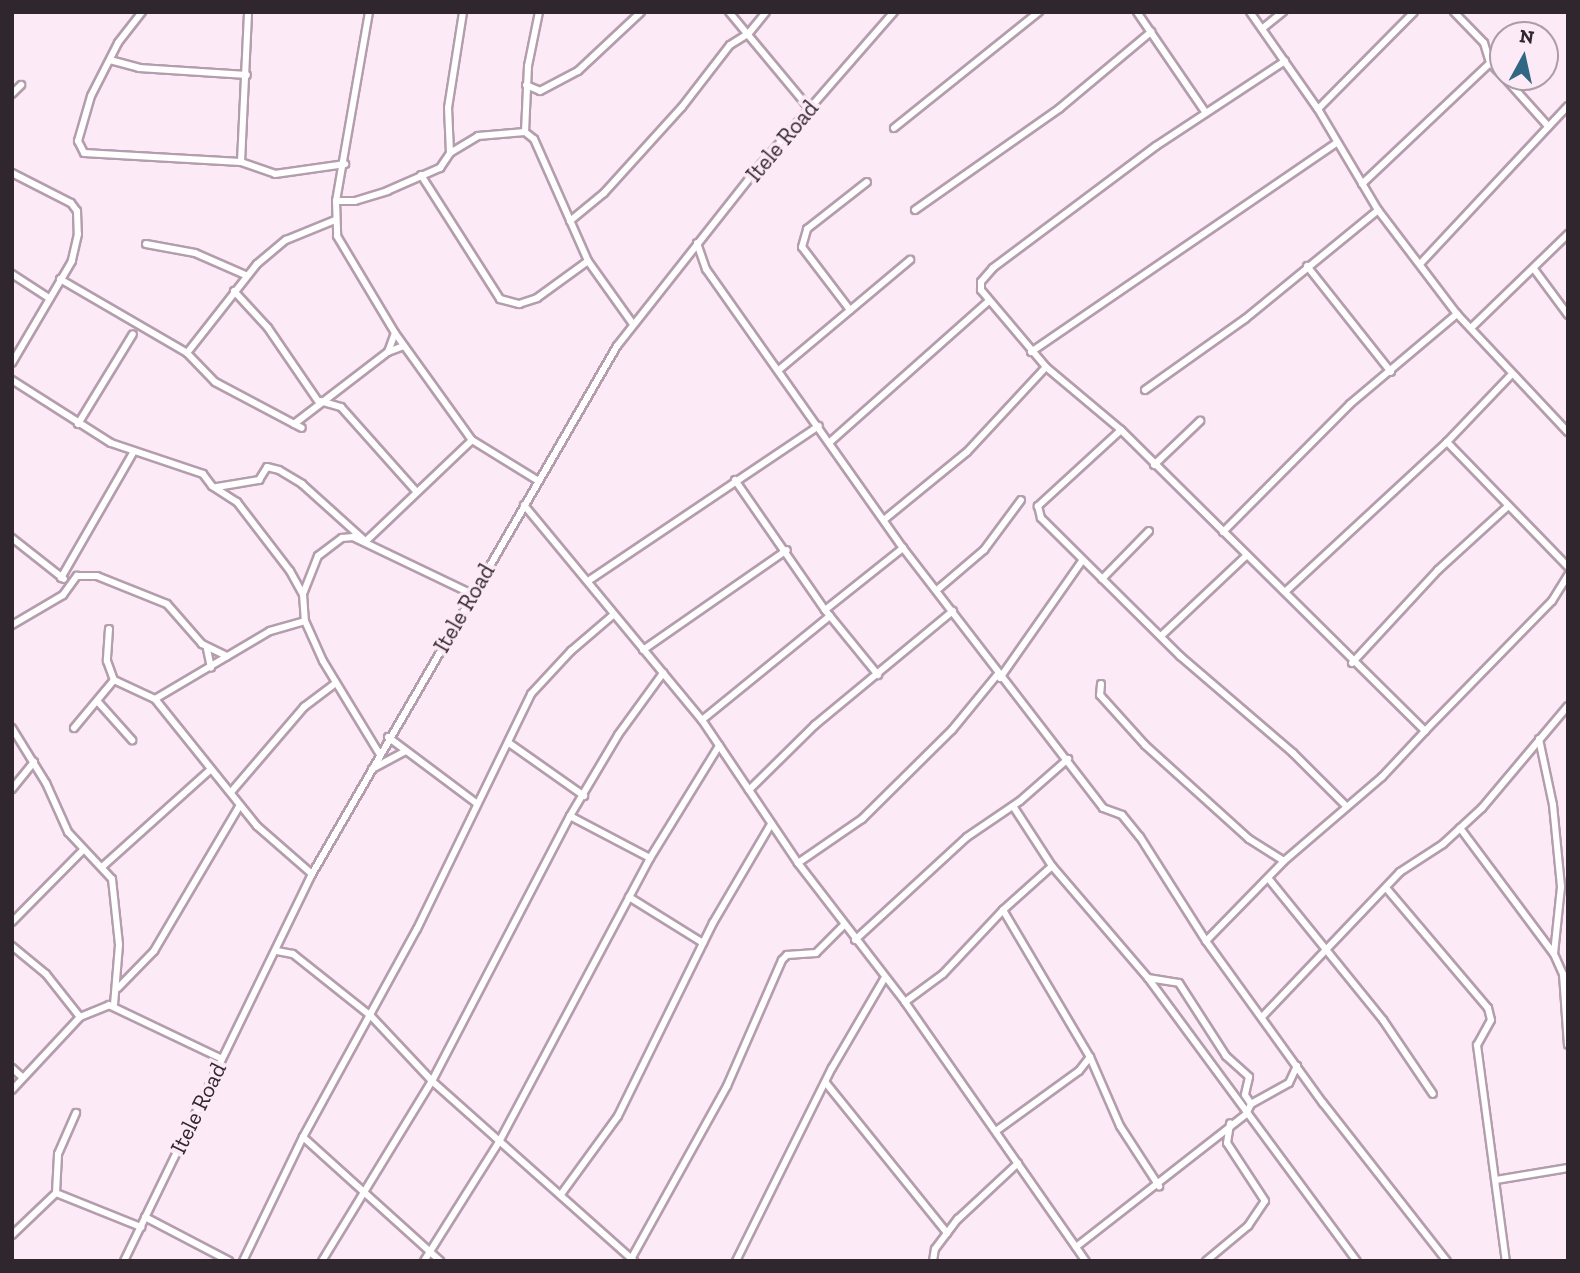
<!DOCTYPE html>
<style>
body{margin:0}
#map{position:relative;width:1580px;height:1273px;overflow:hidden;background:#fdeaf7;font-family:"Zilla Slab",serif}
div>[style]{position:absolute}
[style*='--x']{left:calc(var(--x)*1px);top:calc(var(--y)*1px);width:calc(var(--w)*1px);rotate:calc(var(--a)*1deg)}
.roads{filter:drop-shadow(2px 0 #b49dac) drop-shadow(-2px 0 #b49dac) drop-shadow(0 2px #b49dac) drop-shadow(0 -2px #b49dac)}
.minor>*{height:6px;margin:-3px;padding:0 3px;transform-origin:3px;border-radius:3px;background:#fff}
span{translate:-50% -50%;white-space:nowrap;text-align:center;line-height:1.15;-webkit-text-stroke:7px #fdeaf7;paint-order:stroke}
.street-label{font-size:23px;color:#30272e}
.frame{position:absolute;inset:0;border:14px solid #30272e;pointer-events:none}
.north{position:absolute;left:1489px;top:21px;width:70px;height:70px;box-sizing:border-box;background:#fdeaf7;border:2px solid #ab9ca7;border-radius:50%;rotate:8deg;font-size:19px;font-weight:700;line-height:28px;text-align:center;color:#30272e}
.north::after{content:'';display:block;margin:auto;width:24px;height:32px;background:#306782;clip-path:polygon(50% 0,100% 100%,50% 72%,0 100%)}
</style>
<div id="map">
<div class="roads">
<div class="minor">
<div style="--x:142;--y:12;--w:39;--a:128"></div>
<div style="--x:118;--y:43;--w:59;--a:117"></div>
<div style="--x:91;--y:96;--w:47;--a:106.1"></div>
<div style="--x:78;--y:141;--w:13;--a:63"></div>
<div style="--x:84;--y:153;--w:157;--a:3.3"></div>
<div style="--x:241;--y:162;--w:36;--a:19"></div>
<div style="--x:275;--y:174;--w:71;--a:-8.1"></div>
<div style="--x:369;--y:12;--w:192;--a:99.9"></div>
<div style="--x:336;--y:201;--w:35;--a:88"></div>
<div style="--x:337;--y:236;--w:113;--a:59.1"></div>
<div style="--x:395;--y:333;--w:132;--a:54.3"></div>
<div style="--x:472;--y:440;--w:76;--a:31.6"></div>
<div style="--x:729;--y:12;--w:125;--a:50.2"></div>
<div style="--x:1137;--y:12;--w:122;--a:55.7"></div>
<div style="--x:1250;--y:12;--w:118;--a:55"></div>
<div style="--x:1318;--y:109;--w:117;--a:59.3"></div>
<div style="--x:1378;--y:210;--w:131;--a:52.8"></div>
<div style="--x:1457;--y:314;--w:162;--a:46.8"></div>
<div style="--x:1454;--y:12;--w:43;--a:45.9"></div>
<div style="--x:1484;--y:43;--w:21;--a:73"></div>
<div style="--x:1490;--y:63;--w:18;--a:45"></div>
<div style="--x:1263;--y:28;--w:26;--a:-39"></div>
<div style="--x:110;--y:60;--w:30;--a:15"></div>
<div style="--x:139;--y:68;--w:108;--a:3.7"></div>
<div style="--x:1285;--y:61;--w:154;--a:146.6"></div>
<div style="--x:1156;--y:146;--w:204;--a:143.2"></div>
<div style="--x:993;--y:268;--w:18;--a:131"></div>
<div style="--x:981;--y:282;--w:8;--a:90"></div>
<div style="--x:981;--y:290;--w:101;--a:49.8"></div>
<div style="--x:1046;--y:367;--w:98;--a:40"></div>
<div style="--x:1121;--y:430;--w:113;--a:137.5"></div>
<div style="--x:1038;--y:506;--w:12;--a:76"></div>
<div style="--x:1041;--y:518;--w:196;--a:44.8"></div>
<div style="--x:1180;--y:656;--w:149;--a:40.6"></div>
<div style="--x:1293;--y:753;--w:74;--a:45"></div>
<div style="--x:1504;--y:77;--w:66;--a:48.1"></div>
<div style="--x:526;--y:85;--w:15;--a:23"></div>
<div style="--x:540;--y:91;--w:43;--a:-27.8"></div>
<div style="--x:578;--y:71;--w:86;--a:-43.1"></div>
<div style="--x:12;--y:94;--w:13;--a:-45"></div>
<div style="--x:1318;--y:109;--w:136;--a:-45.3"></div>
<div style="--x:894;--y:128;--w:186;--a:-38.7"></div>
<div style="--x:525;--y:132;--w:66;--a:-87.4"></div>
<div style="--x:528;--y:66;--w:55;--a:-78.5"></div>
<div style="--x:450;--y:153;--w:45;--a:-92.5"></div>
<div style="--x:448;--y:108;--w:97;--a:-81.1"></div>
<div style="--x:241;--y:162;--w:150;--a:-87.3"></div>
<div style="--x:12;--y:173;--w:66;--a:27"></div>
<div style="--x:71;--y:203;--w:10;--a:53"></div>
<div style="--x:77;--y:211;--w:23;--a:88"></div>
<div style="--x:78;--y:234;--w:28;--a:103"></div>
<div style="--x:72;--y:261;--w:118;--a:120.5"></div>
<div style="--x:421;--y:175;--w:147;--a:57.5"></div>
<div style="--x:500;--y:299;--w:20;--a:15"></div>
<div style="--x:519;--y:304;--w:19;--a:-18"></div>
<div style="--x:537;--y:298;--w:63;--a:-36"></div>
<div style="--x:1362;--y:184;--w:176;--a:-43.4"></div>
<div style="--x:336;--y:201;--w:19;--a:0"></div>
<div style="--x:355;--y:201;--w:34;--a:-17"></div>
<div style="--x:387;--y:191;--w:58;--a:-23.5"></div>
<div style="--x:440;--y:168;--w:18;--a:-56"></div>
<div style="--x:450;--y:153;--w:33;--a:-31"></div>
<div style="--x:478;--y:136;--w:47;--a:-4.9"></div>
<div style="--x:525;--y:132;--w:11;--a:38"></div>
<div style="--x:534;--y:139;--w:133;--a:66.1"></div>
<div style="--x:588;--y:261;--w:77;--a:54.5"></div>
<div style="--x:915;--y:210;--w:177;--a:-35.1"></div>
<div style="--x:1060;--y:108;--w:119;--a:-39.9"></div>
<div style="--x:570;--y:221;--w:44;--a:-39.5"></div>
<div style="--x:604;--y:193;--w:116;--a:-47.8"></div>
<div style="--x:682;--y:107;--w:78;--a:-52.3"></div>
<div style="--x:730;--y:45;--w:22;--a:-32"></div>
<div style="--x:749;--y:33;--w:27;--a:-51"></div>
<div style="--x:697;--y:243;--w:28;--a:71"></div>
<div style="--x:706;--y:269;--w:342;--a:54.8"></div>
<div style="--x:903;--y:548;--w:328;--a:52.4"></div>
<div style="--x:1103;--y:808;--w:20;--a:20"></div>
<div style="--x:1122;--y:815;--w:28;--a:51"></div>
<div style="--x:1140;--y:837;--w:123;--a:57.6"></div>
<div style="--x:1206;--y:941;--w:200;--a:54.2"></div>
<div style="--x:1323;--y:1103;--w:201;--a:51.9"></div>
<div style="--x:146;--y:244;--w:50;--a:10.4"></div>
<div style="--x:195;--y:253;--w:55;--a:23.7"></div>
<div style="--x:1420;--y:264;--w:216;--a:-46.9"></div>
<div style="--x:1307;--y:266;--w:135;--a:51.6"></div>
<div style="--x:1534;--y:269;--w:57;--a:53.5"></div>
<div style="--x:12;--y:274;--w:44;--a:33"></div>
<div style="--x:60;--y:279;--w:147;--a:30.2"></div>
<div style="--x:187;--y:353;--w:40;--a:46"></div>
<div style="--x:215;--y:382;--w:98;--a:27.9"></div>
<div style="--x:234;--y:291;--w:50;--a:47.4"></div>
<div style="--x:268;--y:328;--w:88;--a:55.6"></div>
<div style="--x:850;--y:310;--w:79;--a:-127.3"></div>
<div style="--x:802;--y:247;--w:19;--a:-74"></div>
<div style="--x:807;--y:229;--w:76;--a:-38.1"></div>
<div style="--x:1471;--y:328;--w:135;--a:-44.1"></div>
<div style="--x:388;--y:352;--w:20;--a:-70"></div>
<div style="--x:1031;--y:352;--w:370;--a:-34.4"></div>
<div style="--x:187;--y:353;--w:113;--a:-51.8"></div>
<div style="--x:257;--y:264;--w:38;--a:-40"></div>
<div style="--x:286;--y:240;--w:53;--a:-22.2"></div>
<div style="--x:780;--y:369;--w:170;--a:-40"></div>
<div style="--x:1511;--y:375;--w:93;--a:133.7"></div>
<div style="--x:1447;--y:442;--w:174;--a:45.9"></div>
<div style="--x:12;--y:380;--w:117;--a:32.5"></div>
<div style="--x:111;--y:443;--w:97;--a:18.6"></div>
<div style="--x:203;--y:474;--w:15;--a:53"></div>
<div style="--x:212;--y:486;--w:30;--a:33"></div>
<div style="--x:237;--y:502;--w:87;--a:52.5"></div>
<div style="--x:290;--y:571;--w:26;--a:61"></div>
<div style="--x:303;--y:594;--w:27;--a:86"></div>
<div style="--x:305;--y:621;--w:44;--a:65.8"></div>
<div style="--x:323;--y:661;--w:108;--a:58.7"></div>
<div style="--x:1145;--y:390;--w:123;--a:-35.4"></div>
<div style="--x:1245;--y:319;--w:172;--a:-39.3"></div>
<div style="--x:320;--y:401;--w:22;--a:16"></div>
<div style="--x:341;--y:407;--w:111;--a:48.3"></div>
<div style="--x:78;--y:424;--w:105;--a:-58.6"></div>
<div style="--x:294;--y:424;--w:118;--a:-37.5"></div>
<div style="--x:388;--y:352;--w:17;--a:-21"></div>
<div style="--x:1121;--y:430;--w:428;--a:44.7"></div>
<div style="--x:1425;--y:731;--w:182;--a:-45.7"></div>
<div style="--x:1552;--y:601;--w:31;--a:-58"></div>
<div style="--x:830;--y:442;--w:213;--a:-41.6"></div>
<div style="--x:1154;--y:465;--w:64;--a:-43.7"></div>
<div style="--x:735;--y:480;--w:158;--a:55.3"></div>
<div style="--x:825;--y:610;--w:84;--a:50.8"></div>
<div style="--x:217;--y:487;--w:43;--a:-9.5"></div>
<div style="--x:259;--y:480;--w:15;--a:-58"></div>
<div style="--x:267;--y:467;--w:12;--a:14"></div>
<div style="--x:279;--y:470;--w:27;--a:31"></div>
<div style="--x:302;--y:484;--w:82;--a:42"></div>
<div style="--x:524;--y:505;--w:279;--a:50.4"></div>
<div style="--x:702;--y:720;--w:172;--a:56.1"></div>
<div style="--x:798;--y:863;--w:175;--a:52.4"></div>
<div style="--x:905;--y:1002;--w:316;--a:55.1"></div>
<div style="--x:885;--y:519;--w:106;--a:-39.3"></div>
<div style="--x:967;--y:452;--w:116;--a:-47.1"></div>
<div style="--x:1223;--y:532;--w:180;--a:-45.2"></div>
<div style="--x:1350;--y:404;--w:140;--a:-40.1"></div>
<div style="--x:12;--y:538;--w:66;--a:38.3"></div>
<div style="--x:366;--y:541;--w:146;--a:-43.6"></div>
<div style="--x:61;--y:578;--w:144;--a:-60.1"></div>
<div style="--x:1102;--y:579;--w:67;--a:-45.6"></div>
<div style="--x:588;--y:581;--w:278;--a:-33.9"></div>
<div style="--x:937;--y:590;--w:62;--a:-40.4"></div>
<div style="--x:984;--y:550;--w:62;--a:-53.5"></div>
<div style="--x:1285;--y:592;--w:221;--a:-42.8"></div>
<div style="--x:303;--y:594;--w:41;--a:-68.5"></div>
<div style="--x:318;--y:556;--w:30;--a:-37"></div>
<div style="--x:342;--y:538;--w:11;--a:-5"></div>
<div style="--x:353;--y:537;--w:132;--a:25.6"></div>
<div style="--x:825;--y:610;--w:100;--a:-38.5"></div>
<div style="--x:12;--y:625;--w:59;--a:-30.5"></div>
<div style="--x:63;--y:595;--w:24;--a:-54"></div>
<div style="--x:77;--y:576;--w:20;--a:0"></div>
<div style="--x:97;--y:576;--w:75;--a:21.8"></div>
<div style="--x:167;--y:604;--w:53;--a:48.8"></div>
<div style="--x:202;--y:644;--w:28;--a:26"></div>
<div style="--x:109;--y:629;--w:32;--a:94"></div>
<div style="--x:107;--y:661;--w:20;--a:70"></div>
<div style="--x:1161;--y:636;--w:118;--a:-43.3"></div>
<div style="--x:207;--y:649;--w:19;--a:78"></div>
<div style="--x:643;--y:650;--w:175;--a:-34.8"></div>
<div style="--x:1352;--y:663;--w:127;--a:-47.2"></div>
<div style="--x:1438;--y:570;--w:95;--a:-42.4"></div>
<div style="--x:1000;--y:678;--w:143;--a:-55"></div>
<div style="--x:1101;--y:684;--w:11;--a:95"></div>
<div style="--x:1100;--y:695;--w:67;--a:48"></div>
<div style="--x:1145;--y:745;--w:140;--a:42.1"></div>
<div style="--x:1249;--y:839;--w:41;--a:32.2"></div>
<div style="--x:155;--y:699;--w:163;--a:51.2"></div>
<div style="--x:257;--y:826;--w:73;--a:41.1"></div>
<div style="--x:99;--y:703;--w:50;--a:48.3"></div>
<div style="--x:702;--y:720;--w:165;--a:-39.1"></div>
<div style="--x:12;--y:728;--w:65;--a:58.3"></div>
<div style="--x:46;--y:783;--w:54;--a:65.8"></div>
<div style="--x:68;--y:832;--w:64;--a:46.9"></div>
<div style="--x:112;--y:879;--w:66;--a:83.9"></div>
<div style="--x:119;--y:945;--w:59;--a:94.8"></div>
<div style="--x:74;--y:728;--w:62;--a:-50.2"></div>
<div style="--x:114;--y:680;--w:45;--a:24.9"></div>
<div style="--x:155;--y:699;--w:134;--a:-30.6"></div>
<div style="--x:270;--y:631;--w:36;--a:-16"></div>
<div style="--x:388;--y:737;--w:109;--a:36.8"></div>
<div style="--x:1539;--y:739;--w:67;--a:78"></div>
<div style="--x:1553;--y:805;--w:82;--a:84.4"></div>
<div style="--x:1561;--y:887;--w:67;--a:96"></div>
<div style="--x:509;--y:743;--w:92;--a:35.2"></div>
<div style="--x:372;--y:769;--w:38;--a:-28"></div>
<div style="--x:12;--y:789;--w:35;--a:-51"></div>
<div style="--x:749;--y:790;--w:93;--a:-44.6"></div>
<div style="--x:815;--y:725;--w:179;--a:-39.6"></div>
<div style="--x:232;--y:791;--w:111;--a:-49.4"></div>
<div style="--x:304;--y:707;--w:40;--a:-37"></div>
<div style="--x:1013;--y:806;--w:72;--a:57"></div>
<div style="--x:1052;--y:866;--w:148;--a:49.4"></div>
<div style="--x:1148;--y:978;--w:352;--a:53.6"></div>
<div style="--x:570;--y:816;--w:90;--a:27.7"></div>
<div style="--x:1460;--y:828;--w:157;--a:53.3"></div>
<div style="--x:1554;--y:954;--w:22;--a:66"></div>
<div style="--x:1563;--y:974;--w:71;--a:86"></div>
<div style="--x:798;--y:863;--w:78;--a:-34.5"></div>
<div style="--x:862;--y:819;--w:127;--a:-44.7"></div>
<div style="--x:952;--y:730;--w:71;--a:-50.7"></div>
<div style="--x:102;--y:867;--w:144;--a:-41.9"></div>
<div style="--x:1268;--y:878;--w:183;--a:51"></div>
<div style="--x:1383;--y:1020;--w:89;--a:56"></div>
<div style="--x:1387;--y:889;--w:156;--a:49.7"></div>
<div style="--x:1488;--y:1008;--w:12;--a:76"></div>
<div style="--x:1491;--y:1020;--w:29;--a:119"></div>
<div style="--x:1477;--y:1045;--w:218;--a:82.4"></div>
<div style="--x:629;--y:897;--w:87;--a:31.9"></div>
<div style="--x:1003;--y:910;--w:171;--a:59.4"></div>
<div style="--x:1090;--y:1057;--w:75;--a:66.5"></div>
<div style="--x:1120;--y:1126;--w:72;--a:57"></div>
<div style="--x:12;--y:922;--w:100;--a:-45.4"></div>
<div style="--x:855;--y:940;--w:152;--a:-42.6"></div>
<div style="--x:967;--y:837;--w:64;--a:-34.2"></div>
<div style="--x:1020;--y:801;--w:64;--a:-41.2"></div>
<div style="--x:1206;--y:941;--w:112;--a:-45.7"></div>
<div style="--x:1284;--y:861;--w:129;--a:-40.6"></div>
<div style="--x:1382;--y:777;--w:63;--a:-46.9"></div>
<div style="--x:12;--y:946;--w:44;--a:39.5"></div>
<div style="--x:46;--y:974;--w:55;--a:51.7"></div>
<div style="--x:277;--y:951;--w:16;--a:11"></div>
<div style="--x:293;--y:954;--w:100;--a:38.5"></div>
<div style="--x:371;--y:1016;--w:89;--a:46.8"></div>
<div style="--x:432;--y:1081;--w:271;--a:41.7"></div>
<div style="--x:1148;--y:978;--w:31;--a:9"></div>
<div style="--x:1179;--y:983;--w:87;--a:57.2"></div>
<div style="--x:1226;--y:1056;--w:31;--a:42"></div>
<div style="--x:1249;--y:1077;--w:18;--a:103"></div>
<div style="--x:1245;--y:1095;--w:11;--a:56"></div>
<div style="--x:118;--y:988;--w:52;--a:-45.8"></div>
<div style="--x:154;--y:951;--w:169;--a:-59.5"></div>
<div style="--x:905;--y:1002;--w:47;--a:-36.4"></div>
<div style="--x:943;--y:974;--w:88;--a:-46.8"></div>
<div style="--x:1003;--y:910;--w:66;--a:-41.9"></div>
<div style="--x:1262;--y:1017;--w:200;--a:-46.4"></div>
<div style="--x:1400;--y:872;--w:51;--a:-33.1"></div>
<div style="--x:1443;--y:844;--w:53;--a:-42.7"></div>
<div style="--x:1482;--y:808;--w:133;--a:-49.9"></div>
<div style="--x:12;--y:1068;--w:13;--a:42"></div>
<div style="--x:826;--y:1083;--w:193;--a:51.1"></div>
<div style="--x:12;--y:1090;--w:100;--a:-47"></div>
<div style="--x:80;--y:1017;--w:31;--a:-22"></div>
<div style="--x:109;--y:1005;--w:125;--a:25.5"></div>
<div style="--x:996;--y:1131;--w:102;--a:-35.9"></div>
<div style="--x:1079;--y:1071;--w:18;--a:-52"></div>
<div style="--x:303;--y:1137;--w:185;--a:42.1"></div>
<div style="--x:1496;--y:1180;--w:73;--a:-9.5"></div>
<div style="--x:56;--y:1193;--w:92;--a:21.8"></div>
<div style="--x:562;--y:1193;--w:95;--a:-54"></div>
<div style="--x:618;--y:1116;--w:215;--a:-63.8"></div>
<div style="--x:713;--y:923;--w:115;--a:-59.6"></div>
<div style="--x:145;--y:1217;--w:95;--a:27.6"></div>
<div style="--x:12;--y:1235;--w:61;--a:-43.7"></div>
<div style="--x:56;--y:1193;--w:39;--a:-87"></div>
<div style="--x:58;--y:1154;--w:45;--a:-66.3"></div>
<div style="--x:1076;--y:1247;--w:216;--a:-38"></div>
<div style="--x:1246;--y:1114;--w:11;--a:-63"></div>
<div style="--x:1251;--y:1104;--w:43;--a:-28.9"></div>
<div style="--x:1289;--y:1083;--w:19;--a:-65"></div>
<div style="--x:124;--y:1261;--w:430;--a:-64.1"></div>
<div style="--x:312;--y:874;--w:610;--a:-59.99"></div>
<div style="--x:617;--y:346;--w:224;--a:-51.7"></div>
<div style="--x:756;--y:170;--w:210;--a:-48.9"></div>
<div style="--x:243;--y:1261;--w:138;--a:-64.2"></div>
<div style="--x:303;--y:1137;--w:237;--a:-61.3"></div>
<div style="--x:417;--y:929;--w:261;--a:-64.1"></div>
<div style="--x:531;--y:694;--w:59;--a:-47.1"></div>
<div style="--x:571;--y:651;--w:55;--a:-40.6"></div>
<div style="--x:322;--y:1261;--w:211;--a:-58.6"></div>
<div style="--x:432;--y:1081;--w:299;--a:-62.5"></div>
<div style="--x:570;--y:816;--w:94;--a:-59.3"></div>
<div style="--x:618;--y:735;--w:77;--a:-54"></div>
<div style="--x:424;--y:1261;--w:141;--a:-57.8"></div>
<div style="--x:499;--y:1142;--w:322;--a:-62"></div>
<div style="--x:650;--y:858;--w:132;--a:-58.4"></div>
<div style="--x:630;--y:1261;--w:200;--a:-61"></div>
<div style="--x:727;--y:1086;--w:137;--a:-66.4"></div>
<div style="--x:782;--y:960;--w:7;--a:-45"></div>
<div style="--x:787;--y:955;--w:29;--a:-4"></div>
<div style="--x:816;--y:953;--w:40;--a:-45"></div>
<div style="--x:736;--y:1261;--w:216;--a:-63.6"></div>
<div style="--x:832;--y:1068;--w:103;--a:-59.7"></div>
<div style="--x:933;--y:1261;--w:12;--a:-81"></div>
<div style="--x:935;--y:1249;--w:38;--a:-53"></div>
<div style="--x:958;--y:1219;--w:82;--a:-43"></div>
<div style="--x:1206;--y:1261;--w:55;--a:-39.8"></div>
<div style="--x:1248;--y:1226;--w:30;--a:-56"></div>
<div style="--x:1265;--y:1201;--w:69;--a:-123.2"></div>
<div style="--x:1227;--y:1143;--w:20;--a:-81"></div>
</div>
</div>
<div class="street-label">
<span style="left:782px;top:141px;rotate:-50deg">Itele Road</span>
<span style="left:464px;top:608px;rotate:-60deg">Itele Road</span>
<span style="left:198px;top:1108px;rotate:-64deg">Itele Road</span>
</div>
<div class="frame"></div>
<div class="north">N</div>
</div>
